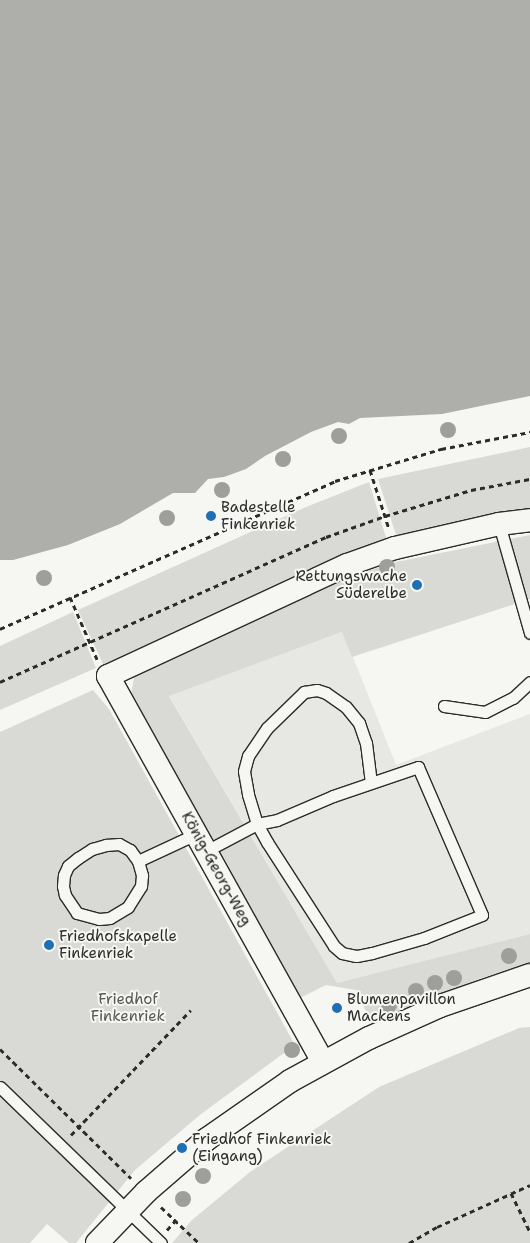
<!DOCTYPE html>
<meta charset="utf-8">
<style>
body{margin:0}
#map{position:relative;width:530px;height:1243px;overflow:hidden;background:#f6f6f2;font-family:"Shantell Sans",sans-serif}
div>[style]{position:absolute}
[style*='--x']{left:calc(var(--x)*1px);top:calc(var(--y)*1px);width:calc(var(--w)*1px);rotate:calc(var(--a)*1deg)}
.built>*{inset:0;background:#e7e7e3}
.green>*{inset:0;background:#d9d9d5}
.water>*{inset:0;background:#aeaeab}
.path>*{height:3px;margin-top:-1.5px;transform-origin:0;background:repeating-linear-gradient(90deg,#2b2b2b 0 5px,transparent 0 9px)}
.roads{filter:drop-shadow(1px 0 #2b2b2b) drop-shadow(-1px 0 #2b2b2b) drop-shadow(0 1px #2b2b2b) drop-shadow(0 -1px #2b2b2b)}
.service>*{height:11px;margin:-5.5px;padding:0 5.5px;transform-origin:5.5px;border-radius:5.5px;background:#f6f6f2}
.minor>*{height:22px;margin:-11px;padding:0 11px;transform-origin:11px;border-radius:11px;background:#f6f6f2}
.trees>*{width:16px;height:16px;margin:-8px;border-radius:50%;background:#9e9e9c}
.dots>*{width:14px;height:14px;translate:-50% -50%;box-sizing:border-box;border:2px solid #f6f6f2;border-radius:50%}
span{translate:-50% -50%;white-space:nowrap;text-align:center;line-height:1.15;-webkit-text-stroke:4px #f6f6f2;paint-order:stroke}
.poi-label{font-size:15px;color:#2b2b2b}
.left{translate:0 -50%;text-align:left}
.right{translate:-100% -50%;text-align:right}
.street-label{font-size:15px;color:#2b2b2b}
.park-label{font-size:15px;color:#565656}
</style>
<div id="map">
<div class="built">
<div style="clip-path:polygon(343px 632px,396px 765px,530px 714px,530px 934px,337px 983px,169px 695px)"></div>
</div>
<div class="green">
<div style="clip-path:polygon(530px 447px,530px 511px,398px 541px,378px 479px)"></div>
<div style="clip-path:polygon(369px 482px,388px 544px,104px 666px,78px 610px,306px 507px)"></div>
<div style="clip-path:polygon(530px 535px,530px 599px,352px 657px,342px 632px,169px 696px,337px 983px,530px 934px,530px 965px,509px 969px,479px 979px,372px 1024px,356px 990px,326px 985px,300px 998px,131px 694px,135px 673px,304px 593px,364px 572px,396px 562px)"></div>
<div style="clip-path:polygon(73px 612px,96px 668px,0 710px,0 646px)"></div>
<div style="clip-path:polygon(93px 690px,109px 709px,295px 1045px,201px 1114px,135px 1170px,76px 1243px,69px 1243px,47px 1224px,30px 1243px,0 1243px,0 732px)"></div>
<div style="clip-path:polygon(530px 1027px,530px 1243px,172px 1243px,192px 1220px,250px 1172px,379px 1087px,519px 1028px)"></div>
</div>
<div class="water">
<div style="clip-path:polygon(0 0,530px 0,530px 396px,442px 414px,360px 418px,349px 424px,338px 422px,311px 432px,265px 456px,246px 469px,224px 477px,208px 479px,195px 493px,173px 493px,120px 524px,68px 545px,13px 560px,0 560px)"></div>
</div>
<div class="path">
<div style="--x:370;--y:470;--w:62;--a:72.1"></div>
<div style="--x:70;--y:597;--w:68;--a:66.5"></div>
<div style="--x:0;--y:629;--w:366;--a:-23.8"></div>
<div style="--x:335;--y:481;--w:111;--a:-16.8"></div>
<div style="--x:441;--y:449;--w:91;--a:-10.8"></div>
<div style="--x:0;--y:682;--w:357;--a:-24"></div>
<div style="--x:326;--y:537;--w:63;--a:-19.6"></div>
<div style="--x:385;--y:516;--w:90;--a:-16.8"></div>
<div style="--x:471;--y:490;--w:60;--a:-10.6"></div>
<div style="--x:0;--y:1049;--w:184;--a:44.6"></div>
<div style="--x:71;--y:1135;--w:173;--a:-46.2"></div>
<div style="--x:511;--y:1193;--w:43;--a:64"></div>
<div style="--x:161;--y:1207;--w:52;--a:43.5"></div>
<div style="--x:167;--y:1230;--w:12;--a:-48"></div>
<div style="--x:409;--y:1243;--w:32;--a:-30"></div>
<div style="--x:437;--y:1227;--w:102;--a:-24.3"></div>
</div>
<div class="roads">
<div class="service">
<div style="--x:499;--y:524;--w:113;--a:74.1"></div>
<div style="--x:444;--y:706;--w:41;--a:8.3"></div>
<div style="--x:485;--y:712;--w:31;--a:-27"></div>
<div style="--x:513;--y:698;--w:23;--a:-43"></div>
<div style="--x:418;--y:767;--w:161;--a:66.6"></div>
<div style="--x:482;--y:915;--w:62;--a:158.4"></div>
<div style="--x:424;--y:938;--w:54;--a:163.9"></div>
<div style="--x:372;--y:953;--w:16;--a:169"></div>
<div style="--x:356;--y:956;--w:14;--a:-168"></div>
<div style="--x:342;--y:953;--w:11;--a:-139"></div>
<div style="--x:334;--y:946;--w:124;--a:-122.8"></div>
<div style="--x:267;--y:842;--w:21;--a:-119"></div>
<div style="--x:257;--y:824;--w:20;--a:-11"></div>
<div style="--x:277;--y:820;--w:61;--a:-23.2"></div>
<div style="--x:333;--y:796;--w:90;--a:-18.8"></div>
<div style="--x:206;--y:851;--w:58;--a:-27.9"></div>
<div style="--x:257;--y:824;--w:31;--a:-107"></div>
<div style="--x:248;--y:794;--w:23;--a:-100"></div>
<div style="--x:244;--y:771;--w:16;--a:-75"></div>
<div style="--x:248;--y:756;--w:34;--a:-56"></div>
<div style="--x:267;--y:728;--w:52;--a:-44.2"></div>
<div style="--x:304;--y:692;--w:13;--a:-9"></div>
<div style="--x:317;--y:690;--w:9;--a:18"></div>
<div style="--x:326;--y:693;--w:24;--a:35"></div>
<div style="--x:346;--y:707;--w:21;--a:51"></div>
<div style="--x:359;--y:723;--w:21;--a:71"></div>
<div style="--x:366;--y:743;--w:40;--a:82.9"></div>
<div style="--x:138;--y:861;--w:15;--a:74"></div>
<div style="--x:142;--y:875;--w:11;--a:95"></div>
<div style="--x:141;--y:886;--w:25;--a:122"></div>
<div style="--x:128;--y:907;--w:21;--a:149"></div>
<div style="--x:110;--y:918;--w:11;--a:175"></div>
<div style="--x:99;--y:919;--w:23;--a:-165"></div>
<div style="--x:77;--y:913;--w:22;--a:-124"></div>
<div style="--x:65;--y:895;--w:9;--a:-103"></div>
<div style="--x:63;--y:886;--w:11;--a:-85"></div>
<div style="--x:64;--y:875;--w:10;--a:-66"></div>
<div style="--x:68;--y:866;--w:13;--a:-39"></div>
<div style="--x:78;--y:858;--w:17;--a:-33"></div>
<div style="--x:92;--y:849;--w:15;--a:-16"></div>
<div style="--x:106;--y:845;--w:13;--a:-4"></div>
<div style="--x:119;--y:844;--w:13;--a:29"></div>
<div style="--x:130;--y:850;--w:14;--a:54"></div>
<div style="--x:138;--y:861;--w:64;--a:-25"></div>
<div style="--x:0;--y:1087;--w:224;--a:44.1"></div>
</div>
<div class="minor">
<div style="--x:323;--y:1062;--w:442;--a:-119.1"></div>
<div style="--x:108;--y:676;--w:264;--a:-24.9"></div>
<div style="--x:347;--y:565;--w:51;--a:-19.5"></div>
<div style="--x:395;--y:548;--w:107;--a:-13"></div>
<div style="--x:499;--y:524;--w:31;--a:-7"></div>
<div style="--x:97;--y:1243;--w:71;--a:-46.1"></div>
<div style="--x:146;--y:1192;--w:81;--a:-41"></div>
<div style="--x:207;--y:1139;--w:101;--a:-34.9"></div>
<div style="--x:290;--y:1081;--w:90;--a:-28.6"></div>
<div style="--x:369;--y:1038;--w:78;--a:-24.3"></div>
<div style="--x:440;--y:1006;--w:95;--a:-19"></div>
</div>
</div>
<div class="trees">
<div style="left:448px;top:430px"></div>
<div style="left:339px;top:436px"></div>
<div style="left:283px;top:459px"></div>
<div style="left:222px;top:490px"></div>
<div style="left:167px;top:518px"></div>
<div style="left:387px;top:567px"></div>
<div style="left:44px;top:578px"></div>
<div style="left:509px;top:956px"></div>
<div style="left:454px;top:978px"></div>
<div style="left:435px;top:983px"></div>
<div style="left:416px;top:991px"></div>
<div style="left:389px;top:1005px"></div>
<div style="left:292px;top:1050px"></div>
<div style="left:203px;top:1176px"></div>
<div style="left:183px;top:1199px"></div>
</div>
<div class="dots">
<div style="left:211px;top:516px;background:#1f6fb2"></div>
<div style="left:417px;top:585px;background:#1f6fb2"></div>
<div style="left:49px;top:945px;background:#1f6fb2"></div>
<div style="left:337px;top:1008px;background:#1f6fb2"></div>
<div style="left:182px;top:1148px;background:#1f6fb2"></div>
</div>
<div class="poi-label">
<span class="left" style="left:221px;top:516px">Badestelle<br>Finkenriek</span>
<span class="right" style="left:407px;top:585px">Rettungswache<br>Süderelbe</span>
<span class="left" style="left:59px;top:945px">Friedhofskapelle<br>Finkenriek</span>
<span class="left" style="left:347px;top:1008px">Blumenpavillon<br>Mackens</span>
<span class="left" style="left:192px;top:1148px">Friedhof Finkenriek<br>(Eingang)</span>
</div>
<div class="street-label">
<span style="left:216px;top:869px;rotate:61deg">König-Georg-Weg</span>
</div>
<div class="park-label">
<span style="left:128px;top:1008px">Friedhof<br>Finkenriek</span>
</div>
</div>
